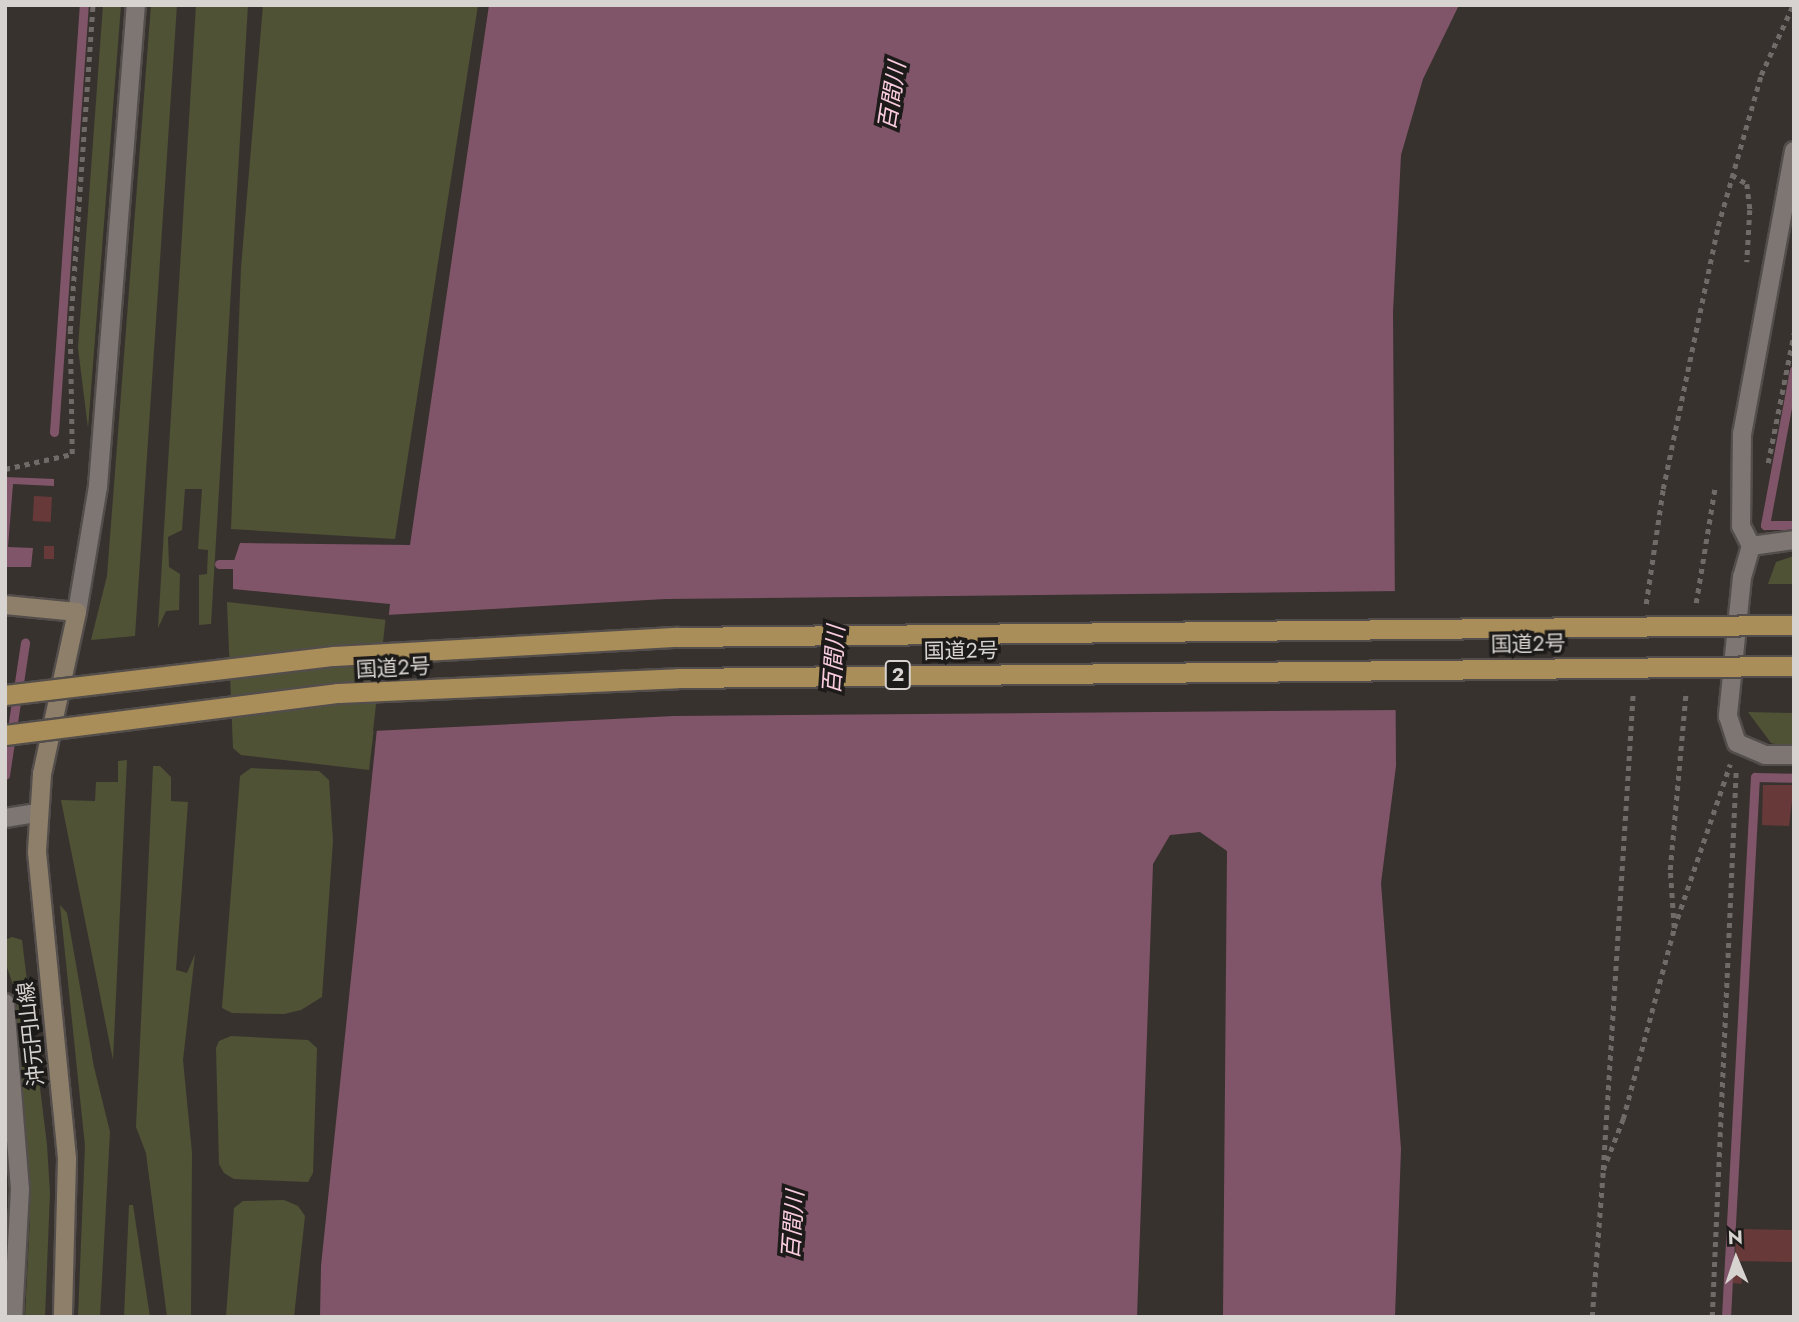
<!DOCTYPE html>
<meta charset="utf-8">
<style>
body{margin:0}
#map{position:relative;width:1799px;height:1322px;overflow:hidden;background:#38322f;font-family:Jost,"Noto Sans JP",sans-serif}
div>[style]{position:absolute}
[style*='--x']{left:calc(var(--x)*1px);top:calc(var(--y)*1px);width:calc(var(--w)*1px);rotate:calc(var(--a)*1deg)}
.green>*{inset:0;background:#4f5235}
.water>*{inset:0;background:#815569}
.pier>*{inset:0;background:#38322f}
.stream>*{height:9px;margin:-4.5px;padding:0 4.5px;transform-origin:4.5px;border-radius:4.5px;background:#815569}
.building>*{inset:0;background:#673a39;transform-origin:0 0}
.path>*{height:4.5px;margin-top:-2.25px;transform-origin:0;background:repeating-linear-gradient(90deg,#706b68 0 5px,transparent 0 10px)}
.roads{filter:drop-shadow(2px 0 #534e4b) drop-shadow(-2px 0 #534e4b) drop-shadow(0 2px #534e4b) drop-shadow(0 -2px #534e4b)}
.minor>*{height:18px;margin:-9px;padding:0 9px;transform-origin:9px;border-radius:9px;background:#7d7673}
.tertiary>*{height:18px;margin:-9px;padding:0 9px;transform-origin:9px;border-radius:9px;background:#7d7673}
.secondary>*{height:18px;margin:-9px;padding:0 9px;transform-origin:9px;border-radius:9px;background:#8e7f6a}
.bridges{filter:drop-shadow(2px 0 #534e4b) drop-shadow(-2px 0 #534e4b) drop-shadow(0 2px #534e4b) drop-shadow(0 -2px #534e4b)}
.trunk-bridge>*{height:19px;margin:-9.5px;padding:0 9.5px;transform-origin:9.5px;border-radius:9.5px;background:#aa8e5a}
span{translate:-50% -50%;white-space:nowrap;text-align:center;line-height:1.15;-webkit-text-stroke:7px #1d1b19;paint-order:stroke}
.shield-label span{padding:2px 5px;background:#1d1b19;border:2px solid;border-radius:5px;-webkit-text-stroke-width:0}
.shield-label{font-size:19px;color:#d7d3d1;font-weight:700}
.street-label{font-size:21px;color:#d7d3d1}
.water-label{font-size:23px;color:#f9ccdf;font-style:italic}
.frame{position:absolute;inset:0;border:7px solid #d7d3d1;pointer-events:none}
.north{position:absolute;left:1701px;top:1224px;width:70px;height:70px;-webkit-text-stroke:5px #1d1b19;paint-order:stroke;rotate:358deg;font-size:19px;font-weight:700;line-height:28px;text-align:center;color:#d7d3d1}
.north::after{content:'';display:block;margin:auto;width:24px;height:32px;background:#d7d3d1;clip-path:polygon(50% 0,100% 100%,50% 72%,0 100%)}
</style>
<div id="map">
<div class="green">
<div style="clip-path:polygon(103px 5px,121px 5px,88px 428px,78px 348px)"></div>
<div style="clip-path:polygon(151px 5px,177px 5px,135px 636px,91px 640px,107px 576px)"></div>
<div style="clip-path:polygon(196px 5px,248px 5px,211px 624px,199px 625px,199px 575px,207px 574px,208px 550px,198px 549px,202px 489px,185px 489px,182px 530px,168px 537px,169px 567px,180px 574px,179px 610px,166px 611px,158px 628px)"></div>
<div style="clip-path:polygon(263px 5px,478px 5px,395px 539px,231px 529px,241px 268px)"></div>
<div style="clip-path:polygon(1794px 556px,1794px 584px,1768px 584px,1776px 562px)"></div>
<div style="clip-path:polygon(227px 602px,387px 620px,369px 770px,241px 755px,233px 748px)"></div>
<div style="clip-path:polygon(1748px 712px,1794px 713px,1794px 748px,1771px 743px)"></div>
<div style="clip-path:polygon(127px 760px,113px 1060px,61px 800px,95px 801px,96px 782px,118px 782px,118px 761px)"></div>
<div style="clip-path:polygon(153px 766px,160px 766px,171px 777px,171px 801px,188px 802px,176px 970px,187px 973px,195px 954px,183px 1060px,192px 1153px,191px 1317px,167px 1317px,146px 1153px,136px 1127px)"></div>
<div style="clip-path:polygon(251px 768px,319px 771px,329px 780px,333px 841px,322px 997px,301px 1010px,284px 1014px,232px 1013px,222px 1008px,240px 776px)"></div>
<div style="clip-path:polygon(60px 905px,67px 913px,94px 1067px,110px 1132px,100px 1317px,78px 1317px,85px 1146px)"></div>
<div style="clip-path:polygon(12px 937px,22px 940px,47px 1145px,50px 1193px,45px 1317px,25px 1317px,30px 1216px,16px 994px,5px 961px,5px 940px)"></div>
<div style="clip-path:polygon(231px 1036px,308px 1040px,317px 1048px,313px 1173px,308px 1182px,234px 1179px,224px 1173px,219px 1164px,216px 1048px,219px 1041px)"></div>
<div style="clip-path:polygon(284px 1200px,298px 1206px,305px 1216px,294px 1317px,226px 1317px,234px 1208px,243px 1201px)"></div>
<div style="clip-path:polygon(129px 1205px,133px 1205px,150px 1317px,124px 1317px)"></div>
</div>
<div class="water">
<div style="clip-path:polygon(489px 5px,1459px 5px,1423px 79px,1401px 155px,1393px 312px,1396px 766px,1381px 883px,1401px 1149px,1395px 1317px,1223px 1317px,1227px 851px,1200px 832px,1170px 835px,1153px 864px,1137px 1317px,320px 1317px,321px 1266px,390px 604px,233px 589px,233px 564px,240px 543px,410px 545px)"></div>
<div style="clip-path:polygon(5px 477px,54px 479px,54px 486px,13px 484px,8px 547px,33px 548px,31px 567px,5px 567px)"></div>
</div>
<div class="pier">
<div style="clip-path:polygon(1399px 591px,1400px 710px,674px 716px,373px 731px,386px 615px,665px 599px)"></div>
</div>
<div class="stream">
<div style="--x:1794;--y:370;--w:158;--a:100.6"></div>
<div style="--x:1765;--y:525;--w:29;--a:0"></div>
<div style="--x:54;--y:432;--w:428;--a:-86"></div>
<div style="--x:219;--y:564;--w:26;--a:0"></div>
<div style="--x:5;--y:775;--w:134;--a:-81.4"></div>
<div style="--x:1726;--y:1317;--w:541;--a:-86.93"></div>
<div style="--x:1755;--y:777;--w:39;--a:1"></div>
</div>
<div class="building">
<div style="left:34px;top:496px;width:18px;height:25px;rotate:3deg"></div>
<div style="left:44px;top:546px;width:10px;height:13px"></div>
<div style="clip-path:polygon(1763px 785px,1794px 785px,1789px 826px,1762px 825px)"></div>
<div style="left:1736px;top:1229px;width:57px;height:32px;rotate:1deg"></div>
<div style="left:1734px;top:1268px;width:9px;height:15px;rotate:6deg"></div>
</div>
<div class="path">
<div style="--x:1732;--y:175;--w:17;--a:31"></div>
<div style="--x:1747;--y:184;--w:26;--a:83"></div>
<div style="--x:1750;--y:210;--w:52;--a:93.3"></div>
<div style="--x:72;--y:454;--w:123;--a:-90.9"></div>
<div style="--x:70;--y:331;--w:327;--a:-86"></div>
<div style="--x:1768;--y:463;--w:133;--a:-78.7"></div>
<div style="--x:5;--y:469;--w:69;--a:-12.6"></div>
<div style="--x:1696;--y:603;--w:118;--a:-80.7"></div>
<div style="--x:1646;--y:604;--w:116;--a:-81.6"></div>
<div style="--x:1663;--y:489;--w:269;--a:-78.2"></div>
<div style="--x:1718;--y:226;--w:157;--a:-74.1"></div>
<div style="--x:1761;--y:75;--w:77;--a:-65.4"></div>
<div style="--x:1674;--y:928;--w:58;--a:-93.9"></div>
<div style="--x:1670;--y:870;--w:180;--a:-84.9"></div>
<div style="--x:1603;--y:1170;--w:478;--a:-86.4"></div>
<div style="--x:1592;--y:1317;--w:147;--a:-85.7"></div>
<div style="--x:1603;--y:1170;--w:55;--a:-68.6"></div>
<div style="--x:1623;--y:1119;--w:198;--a:-75"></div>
<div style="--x:1674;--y:928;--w:173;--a:-71.1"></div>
<div style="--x:1712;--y:1317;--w:549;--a:-87.49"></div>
</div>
<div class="roads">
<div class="minor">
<div style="--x:1794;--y:151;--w:287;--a:100.4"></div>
<div style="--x:1742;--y:433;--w:93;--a:90.6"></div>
<div style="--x:1741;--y:526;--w:22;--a:63"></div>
<div style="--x:1751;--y:546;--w:32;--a:106"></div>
<div style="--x:1742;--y:577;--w:140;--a:95.8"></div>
<div style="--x:1728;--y:716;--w:28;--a:72"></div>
<div style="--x:1737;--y:743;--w:30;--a:23"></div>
<div style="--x:1765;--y:755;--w:29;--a:0"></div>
<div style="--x:1751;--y:546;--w:43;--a:-7.9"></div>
<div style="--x:5;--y:818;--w:33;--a:-9"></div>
<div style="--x:5;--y:1003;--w:187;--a:85.4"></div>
<div style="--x:20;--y:1189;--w:128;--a:93.1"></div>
</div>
<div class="tertiary">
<div style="--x:77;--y:612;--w:128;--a:-80.5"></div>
<div style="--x:98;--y:486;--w:482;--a:-85.5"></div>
</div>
<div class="secondary">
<div style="--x:5;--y:605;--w:72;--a:5.6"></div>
<div style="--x:77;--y:612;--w:166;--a:102.2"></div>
<div style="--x:42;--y:774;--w:78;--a:93.7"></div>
<div style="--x:37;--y:852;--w:309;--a:84.4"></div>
<div style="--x:67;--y:1160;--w:157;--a:91.5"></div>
</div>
</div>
<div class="bridges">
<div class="trunk-bridge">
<div style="--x:5;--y:695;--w:331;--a:-6.8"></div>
<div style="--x:334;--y:656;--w:344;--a:-3.2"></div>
<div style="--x:677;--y:637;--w:1117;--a:-0.62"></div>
<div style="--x:5;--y:735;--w:336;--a:-7.2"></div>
<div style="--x:338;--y:693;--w:340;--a:-2.5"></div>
<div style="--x:678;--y:678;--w:1116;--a:-0.62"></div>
</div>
</div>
<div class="shield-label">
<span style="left:898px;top:675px">2</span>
</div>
<div class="street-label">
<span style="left:1528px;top:644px;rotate:-1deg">国道2号</span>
<span style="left:961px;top:651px;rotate:-1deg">国道2号</span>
<span style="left:393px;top:668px;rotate:-3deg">国道2号</span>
<span style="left:31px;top:1034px;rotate:-96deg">沖元円山線</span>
</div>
<div class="water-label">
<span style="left:892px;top:96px;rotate:-81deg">百間川</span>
<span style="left:834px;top:660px;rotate:-86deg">百間川</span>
<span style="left:793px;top:1225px;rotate:-86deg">百間川</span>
</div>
<div class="frame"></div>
<div class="north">N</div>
</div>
